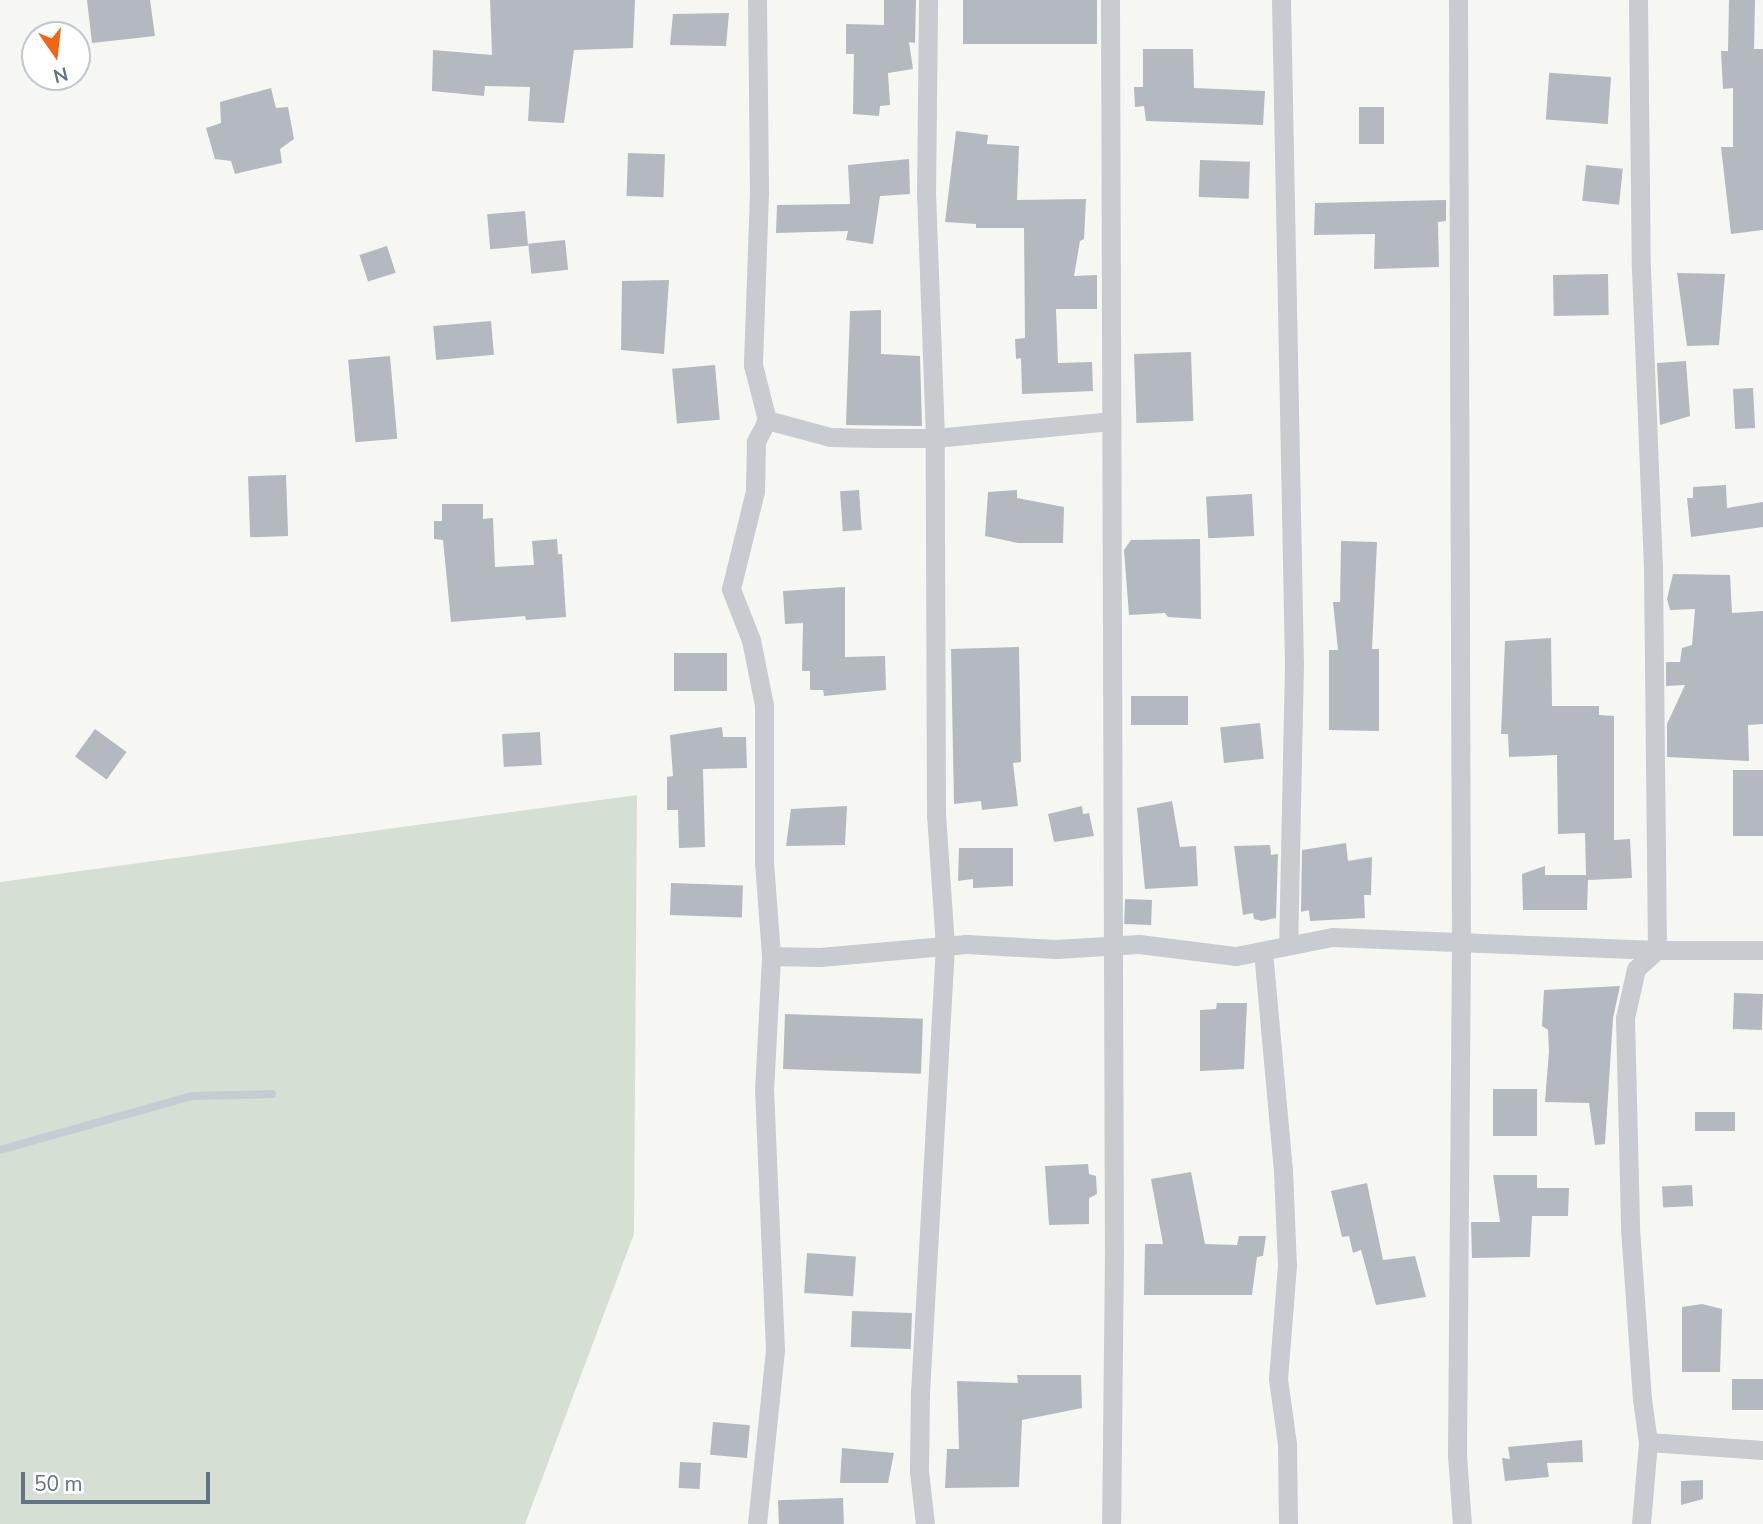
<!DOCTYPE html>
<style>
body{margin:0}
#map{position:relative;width:1763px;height:1524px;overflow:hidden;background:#f6f7f3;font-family:"Nunito Sans",sans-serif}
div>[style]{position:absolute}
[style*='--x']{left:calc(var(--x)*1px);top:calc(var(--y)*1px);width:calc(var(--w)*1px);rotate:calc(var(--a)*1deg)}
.green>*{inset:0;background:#d6dfd3}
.stream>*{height:8px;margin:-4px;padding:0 4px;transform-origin:4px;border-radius:4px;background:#c3cdd3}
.building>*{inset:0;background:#b3b9bf;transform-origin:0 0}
.minor>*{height:19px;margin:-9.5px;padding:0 9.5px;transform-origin:9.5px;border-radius:9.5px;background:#c8cbcf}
span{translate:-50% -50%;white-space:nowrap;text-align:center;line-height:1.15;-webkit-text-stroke:7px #fff;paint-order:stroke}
.north{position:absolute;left:21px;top:21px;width:70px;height:70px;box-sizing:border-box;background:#fff;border:2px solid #c0c7cf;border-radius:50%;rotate:166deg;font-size:19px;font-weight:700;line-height:28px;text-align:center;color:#627287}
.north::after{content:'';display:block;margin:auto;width:24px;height:32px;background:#f56314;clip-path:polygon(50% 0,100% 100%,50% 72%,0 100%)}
.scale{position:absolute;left:21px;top:1472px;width:189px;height:32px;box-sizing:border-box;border:4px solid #627287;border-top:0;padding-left:9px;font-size:21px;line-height:24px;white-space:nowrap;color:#627287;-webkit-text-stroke:5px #fff;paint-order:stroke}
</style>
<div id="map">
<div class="green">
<div style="clip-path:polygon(637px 795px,634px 1234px,525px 1524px,0 1524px,0 882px)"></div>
</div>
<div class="stream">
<div style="--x:0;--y:1150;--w:199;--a:-15.7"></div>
<div style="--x:192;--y:1096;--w:80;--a:-1.4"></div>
</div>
<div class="building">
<div style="clip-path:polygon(87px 0,150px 0,155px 36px,92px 43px)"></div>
<div style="clip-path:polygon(490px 0,635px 0,633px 48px,574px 50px,564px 123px,528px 121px,530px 87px,485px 86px,484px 96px,432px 91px,433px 50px,492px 55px)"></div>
<div style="clip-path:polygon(884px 0,916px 0,915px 43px,909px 42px,913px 69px,888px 73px,890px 105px,880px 106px,879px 116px,853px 114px,854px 54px,846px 54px,846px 24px,884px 25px)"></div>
<div style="left:963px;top:0;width:134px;height:44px"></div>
<div style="clip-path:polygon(1729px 0,1755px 0,1754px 49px,1763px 49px,1763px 230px,1731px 234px,1721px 147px,1733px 147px,1733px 88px,1723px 89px,1721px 51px,1728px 51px)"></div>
<div style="clip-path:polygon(729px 13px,726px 46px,670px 45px,673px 14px)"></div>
<div style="clip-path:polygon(1143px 49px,1193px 49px,1194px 88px,1265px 91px,1263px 125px,1146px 121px,1144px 106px,1135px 107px,1134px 87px,1143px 87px)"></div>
<div style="left:1611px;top:77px;width:47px;height:62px;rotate:94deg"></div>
<div style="clip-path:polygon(271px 88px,276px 108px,288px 107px,294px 139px,280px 149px,282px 163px,235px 174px,231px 161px,215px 159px,206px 128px,221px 123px,220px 102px)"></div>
<div style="left:1359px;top:107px;width:25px;height:37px"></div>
<div style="clip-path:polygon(956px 131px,988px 135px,987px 144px,1019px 146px,1017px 200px,1086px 199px,1084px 239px,1080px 241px,1074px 276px,1097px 275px,1097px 309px,1056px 309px,1058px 363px,1092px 362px,1093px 391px,1022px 394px,1021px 358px,1016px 359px,1015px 339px,1025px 338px,1024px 228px,976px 228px,976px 224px,945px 222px)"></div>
<div style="left:628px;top:153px;width:37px;height:43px;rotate:2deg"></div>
<div style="clip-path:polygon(909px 159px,910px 194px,880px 196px,873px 244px,846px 240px,848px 231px,776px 233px,777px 205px,850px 204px,848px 165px)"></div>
<div style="left:1200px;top:160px;width:50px;height:37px;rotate:2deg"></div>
<div style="left:1586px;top:165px;width:37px;height:36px;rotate:6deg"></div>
<div style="clip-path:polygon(1446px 200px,1446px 221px,1438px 222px,1439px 267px,1374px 269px,1375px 234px,1314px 235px,1315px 203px)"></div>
<div style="left:525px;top:211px;width:35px;height:38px;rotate:85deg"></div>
<div style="left:565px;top:240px;width:30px;height:37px;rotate:84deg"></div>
<div style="left:387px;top:246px;width:28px;height:29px;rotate:72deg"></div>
<div style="clip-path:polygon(1677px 273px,1725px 274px,1719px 345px,1687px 346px)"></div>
<div style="left:1608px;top:274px;width:41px;height:55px;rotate:89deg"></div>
<div style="clip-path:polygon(669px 280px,664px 354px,621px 350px,622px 281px)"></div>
<div style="clip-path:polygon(881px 310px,881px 354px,920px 356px,922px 426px,846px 425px,850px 311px)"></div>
<div style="left:491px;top:321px;width:34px;height:58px;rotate:85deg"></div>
<div style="left:1191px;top:352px;width:69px;height:57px;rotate:88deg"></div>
<div style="left:390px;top:356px;width:83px;height:42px;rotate:85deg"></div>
<div style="clip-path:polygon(1686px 361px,1690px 416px,1660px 425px,1657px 363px)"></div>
<div style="left:715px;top:365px;width:55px;height:43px;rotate:85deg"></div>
<div style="left:1753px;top:388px;width:40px;height:20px;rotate:87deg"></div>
<div style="left:286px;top:475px;width:61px;height:38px;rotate:88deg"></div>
<div style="clip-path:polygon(1726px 485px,1727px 508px,1763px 502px,1763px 527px,1691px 537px,1687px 498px,1693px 498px,1693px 487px)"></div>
<div style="left:859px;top:490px;width:40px;height:19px;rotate:86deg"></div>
<div style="clip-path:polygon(1017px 490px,1017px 498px,1064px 507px,1063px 543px,1018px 543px,985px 536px,988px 492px)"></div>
<div style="left:1252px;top:494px;width:42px;height:46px;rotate:87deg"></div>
<div style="clip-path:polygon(442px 504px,483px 504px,483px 519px,493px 518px,495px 567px,534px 565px,532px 541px,557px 539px,558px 554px,562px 554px,566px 617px,526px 620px,525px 616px,451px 622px,443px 540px,434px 539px,434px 521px,442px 521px)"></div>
<div style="clip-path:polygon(1200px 539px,1201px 619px,1168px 617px,1165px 613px,1129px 615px,1124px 550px,1131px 540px)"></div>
<div style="clip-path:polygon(1341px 541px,1377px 542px,1372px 649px,1379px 649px,1379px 731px,1329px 730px,1329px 650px,1338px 650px,1333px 602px,1340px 602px)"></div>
<div style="clip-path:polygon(1673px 574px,1730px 575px,1732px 613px,1763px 611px,1763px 724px,1748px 725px,1749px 761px,1667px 757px,1667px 724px,1685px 685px,1666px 686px,1666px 662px,1680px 662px,1682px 648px,1692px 645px,1695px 609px,1670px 610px,1667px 599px)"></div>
<div style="clip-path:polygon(845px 587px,845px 657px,885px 656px,886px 690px,824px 696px,823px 690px,810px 690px,810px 671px,802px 671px,803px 623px,785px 624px,783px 591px)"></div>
<div style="clip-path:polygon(1551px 638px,1552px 706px,1599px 706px,1599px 715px,1614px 716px,1614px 840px,1630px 839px,1632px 878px,1588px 880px,1587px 910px,1523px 910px,1522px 874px,1545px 866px,1545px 875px,1586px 875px,1585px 833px,1558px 834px,1557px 755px,1509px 757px,1508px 734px,1501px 734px,1505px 641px)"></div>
<div style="clip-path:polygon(1019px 647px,1021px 762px,1013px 763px,1018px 806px,982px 810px,981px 801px,954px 804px,951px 649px)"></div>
<div style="left:727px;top:653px;width:38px;height:53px;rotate:90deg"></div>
<div style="left:1131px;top:696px;width:57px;height:29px"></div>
<div style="left:1260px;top:723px;width:36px;height:40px;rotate:84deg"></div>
<div style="clip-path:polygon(722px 727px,723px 737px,746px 737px,747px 768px,703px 769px,705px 847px,679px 848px,678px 810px,667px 810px,667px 777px,673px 776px,670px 735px)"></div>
<div style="left:95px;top:729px;width:39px;height:34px;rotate:36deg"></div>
<div style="left:540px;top:732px;width:33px;height:38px;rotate:87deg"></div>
<div style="left:1733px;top:770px;width:30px;height:66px"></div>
<div style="clip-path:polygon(1172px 801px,1180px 847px,1196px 846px,1198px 886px,1145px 889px,1137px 808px)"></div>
<div style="clip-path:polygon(847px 806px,845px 845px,786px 846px,791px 809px)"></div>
<div style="clip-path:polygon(1082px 806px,1083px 814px,1089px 813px,1094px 836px,1054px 842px,1048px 814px)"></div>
<div style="clip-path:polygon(1346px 843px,1348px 861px,1372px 857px,1371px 895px,1364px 895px,1365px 918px,1310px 921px,1309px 910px,1301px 912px,1302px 850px)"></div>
<div style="clip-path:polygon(1270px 845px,1271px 855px,1278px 854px,1276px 918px,1262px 921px,1254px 919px,1253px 913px,1243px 915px,1234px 846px)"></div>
<div style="clip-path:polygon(959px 848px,1013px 848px,1013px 886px,973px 888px,973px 879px,958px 881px)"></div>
<div style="left:671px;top:883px;width:72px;height:32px;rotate:2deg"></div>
<div style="left:1125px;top:899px;width:27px;height:25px;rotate:2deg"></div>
<div style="clip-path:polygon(1620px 986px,1613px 1018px,1605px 1144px,1595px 1145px,1589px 1103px,1545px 1102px,1549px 1051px,1548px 1030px,1542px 1026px,1544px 990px)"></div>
<div style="left:1734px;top:993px;width:29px;height:36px;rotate:2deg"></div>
<div style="clip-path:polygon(1217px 1003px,1247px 1003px,1244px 1069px,1200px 1071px,1200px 1010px,1216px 1009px)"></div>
<div style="left:785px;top:1014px;width:138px;height:55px;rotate:2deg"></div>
<div style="left:1537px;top:1089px;width:47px;height:44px;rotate:90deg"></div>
<div style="left:1735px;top:1112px;width:19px;height:40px;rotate:90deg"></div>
<div style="clip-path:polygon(1088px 1164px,1089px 1174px,1096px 1176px,1097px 1194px,1089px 1198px,1089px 1224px,1049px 1225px,1045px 1166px)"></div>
<div style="clip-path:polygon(1191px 1172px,1205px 1244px,1237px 1245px,1239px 1236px,1266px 1236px,1263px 1256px,1257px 1257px,1252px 1295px,1144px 1295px,1145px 1244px,1163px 1244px,1151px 1179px)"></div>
<div style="clip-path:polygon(1493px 1175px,1537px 1175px,1537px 1188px,1569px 1188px,1568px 1216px,1532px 1216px,1530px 1257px,1472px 1258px,1471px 1222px,1500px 1222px)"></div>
<div style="clip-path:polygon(1367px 1183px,1383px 1260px,1415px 1256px,1426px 1297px,1376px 1305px,1361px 1250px,1353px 1253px,1349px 1236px,1342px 1237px,1331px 1191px)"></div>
<div style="left:1692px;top:1185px;width:21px;height:30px;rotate:87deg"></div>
<div style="left:807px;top:1253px;width:49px;height:40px;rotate:4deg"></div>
<div style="clip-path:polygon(1702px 1304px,1722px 1309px,1720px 1372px,1682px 1372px,1682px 1307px)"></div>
<div style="left:852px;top:1311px;width:60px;height:36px;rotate:2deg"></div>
<div style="clip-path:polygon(1017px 1375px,1081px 1375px,1082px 1408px,1022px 1420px,1019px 1487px,945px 1488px,947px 1449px,959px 1449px,957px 1381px,1018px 1383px)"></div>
<div style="left:1732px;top:1379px;width:31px;height:31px"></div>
<div style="left:713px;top:1422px;width:37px;height:33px;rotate:5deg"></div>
<div style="clip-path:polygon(1582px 1440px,1583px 1462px,1547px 1463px,1549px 1477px,1505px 1481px,1502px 1458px,1510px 1459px,1508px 1447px)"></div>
<div style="clip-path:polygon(842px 1448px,894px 1453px,888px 1483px,840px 1483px)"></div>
<div style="left:680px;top:1462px;width:21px;height:26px;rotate:3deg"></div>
<div style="clip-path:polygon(1703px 1480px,1703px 1499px,1681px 1505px,1681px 1481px)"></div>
<div style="left:843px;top:1498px;width:26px;height:65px;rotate:88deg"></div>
</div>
<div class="minor">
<div style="--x:757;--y:0;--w:192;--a:89.4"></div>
<div style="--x:759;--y:192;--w:173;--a:92"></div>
<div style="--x:753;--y:365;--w:57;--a:75.7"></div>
<div style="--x:767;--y:420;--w:65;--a:15.1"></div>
<div style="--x:830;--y:437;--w:44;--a:1.3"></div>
<div style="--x:874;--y:438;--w:61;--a:0"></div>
<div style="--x:935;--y:438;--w:176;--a:-5.5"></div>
<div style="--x:1110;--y:0;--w:1251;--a:89.82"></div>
<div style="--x:1114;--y:1251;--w:273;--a:90.6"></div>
<div style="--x:1281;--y:0;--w:664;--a:88.88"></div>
<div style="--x:1294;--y:664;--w:281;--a:91.2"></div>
<div style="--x:1458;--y:0;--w:945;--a:89.82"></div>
<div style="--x:1461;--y:945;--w:510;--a:90.45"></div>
<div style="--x:1457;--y:1455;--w:69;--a:85.9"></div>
<div style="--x:1638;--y:0;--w:269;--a:89.4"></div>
<div style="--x:1641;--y:269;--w:300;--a:87.7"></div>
<div style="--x:1653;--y:569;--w:381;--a:89.4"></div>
<div style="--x:1657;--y:950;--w:28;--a:138"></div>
<div style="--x:1636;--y:969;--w:50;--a:102.7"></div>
<div style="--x:1625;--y:1018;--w:210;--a:88.6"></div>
<div style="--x:1630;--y:1228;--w:171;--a:86"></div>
<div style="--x:1642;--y:1399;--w:43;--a:82.1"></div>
<div style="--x:1648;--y:1442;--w:115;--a:4"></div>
<div style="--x:767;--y:420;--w:25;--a:117"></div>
<div style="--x:756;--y:442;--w:49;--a:91.2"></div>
<div style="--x:755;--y:491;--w:101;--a:103.8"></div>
<div style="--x:731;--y:589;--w:55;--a:68.6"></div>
<div style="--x:751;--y:640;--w:66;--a:78.7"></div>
<div style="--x:764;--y:705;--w:157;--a:90"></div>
<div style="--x:764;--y:862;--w:94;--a:85.7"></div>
<div style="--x:1263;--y:951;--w:221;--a:84.8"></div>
<div style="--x:1283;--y:1171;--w:94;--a:87.6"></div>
<div style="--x:1287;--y:1265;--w:114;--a:94.5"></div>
<div style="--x:1278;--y:1379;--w:66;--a:82.1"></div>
<div style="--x:1287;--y:1444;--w:80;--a:89.3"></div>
<div style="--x:757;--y:1524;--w:175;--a:-84.1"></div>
<div style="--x:775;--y:1350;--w:259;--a:-92.4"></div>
<div style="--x:764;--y:1091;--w:135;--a:-87"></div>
<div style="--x:771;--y:956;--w:49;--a:1.2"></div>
<div style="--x:820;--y:957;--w:147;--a:-5.1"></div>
<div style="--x:966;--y:944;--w:90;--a:3.2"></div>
<div style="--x:1056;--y:949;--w:83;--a:-3.4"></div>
<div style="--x:1139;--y:944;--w:98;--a:7.1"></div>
<div style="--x:1236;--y:956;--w:98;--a:-11.2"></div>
<div style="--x:1332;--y:937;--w:325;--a:2.3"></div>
<div style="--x:1657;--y:950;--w:106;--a:0"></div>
<div style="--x:925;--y:1524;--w:53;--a:-96.5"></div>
<div style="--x:919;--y:1471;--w:78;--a:-89.3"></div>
<div style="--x:920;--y:1393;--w:448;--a:-86.8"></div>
<div style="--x:945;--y:946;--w:131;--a:-93.9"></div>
<div style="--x:936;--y:815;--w:377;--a:-90.2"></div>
<div style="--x:935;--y:438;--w:241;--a:-92.1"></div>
<div style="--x:926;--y:197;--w:197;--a:-89.4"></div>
<div style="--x:1641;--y:1524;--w:82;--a:-85.1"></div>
</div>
<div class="north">N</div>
<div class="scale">50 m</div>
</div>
